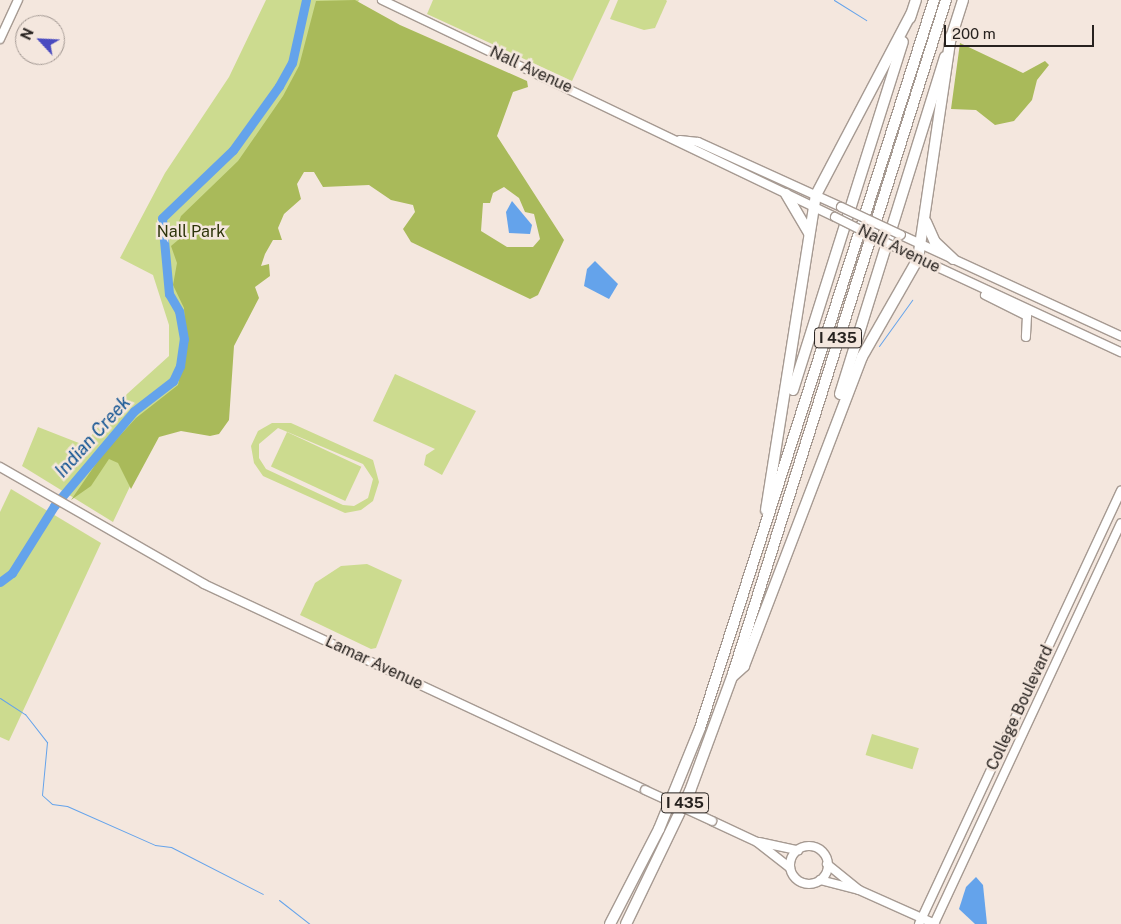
<!DOCTYPE html>
<style>
body{margin:0}
#map{position:relative;width:1121px;height:924px;overflow:hidden;background:#f4e7de;font-family:"Public Sans",sans-serif}
div>[style]{position:absolute}
[style*='--x']{left:calc(var(--x)*1px);top:calc(var(--y)*1px);width:calc(var(--w)*1px);rotate:calc(var(--a)*1deg)}
.green>*{inset:0;background:#ccdb8f;transform-origin:0 0}
.forest>*{inset:0;background:#a9ba5a}
.water>*{inset:0;background:#64a3eb}
.stream>*{height:1px;margin:-0.5px;padding:0 0.5px;transform-origin:0.5px;border-radius:0.5px;background:#64a3eb}
.river>*{height:9px;margin:-4.5px;padding:0 4.5px;transform-origin:4.5px;border-radius:4.5px;background:#64a3eb}
.roads{filter:drop-shadow(1px 0 #a69a92) drop-shadow(-1px 0 #a69a92) drop-shadow(0 1px #a69a92) drop-shadow(0 -1px #a69a92)}
.secondary>*{height:8px;margin:-4px;padding:0 4px;transform-origin:4px;border-radius:4px;background:#fff}
.secondary>.ring{margin:-4px;padding:0;box-sizing:content-box;background:none;border:8px solid #fff;border-radius:50%}
.highway>*{height:10px;margin:-5px;padding:0 5px;transform-origin:5px;border-radius:5px;background:#fff}
.bridges{filter:drop-shadow(1px 0 #a69a92) drop-shadow(-1px 0 #a69a92) drop-shadow(0 1px #a69a92) drop-shadow(0 -1px #a69a92)}
.secondary-bridge>*{height:8px;margin:-4px;padding:0 4px;transform-origin:4px;border-radius:4px;background:#fff}
span{translate:-50% -50%;white-space:nowrap;text-align:center;line-height:1.15;-webkit-text-stroke:5px #f4e7de;paint-order:stroke}
.shield-label span{padding:1px 4px;background:#f4e7de;border:1px solid;border-radius:4px;-webkit-text-stroke-width:0}
.shield-label{font-size:15px;color:#27221f;font-weight:700}
.street-label{font-size:16px;color:#27221f}
.park-label{font-size:16px;color:#2d340a}
.water-label{font-size:18px;color:#0d5091;font-style:italic}
.north{position:absolute;left:15px;top:15px;width:50px;height:50px;box-sizing:border-box;background:#f4e7de;border:1px solid #a29892;border-radius:50%;rotate:295deg;font-size:14px;font-weight:700;line-height:20px;text-align:center;color:#27221f}
.north::after{content:'';display:block;margin:auto;width:18px;height:22px;background:#494ac0;clip-path:polygon(50% 0,100% 100%,50% 72%,0 100%)}
.scale{position:absolute;left:944px;top:25px;width:150px;height:22px;box-sizing:border-box;border:2px solid #27221f;border-top:0;padding-left:6px;font-size:15px;line-height:18px;white-space:nowrap;color:#27221f;-webkit-text-stroke:4px #f4e7de;paint-order:stroke}
</style>
<div id="map">
<div class="green">
<div style="clip-path:polygon(266px 0,359px 0,225px 281px,233px 327px,154px 436px,113px 522px,22px 466px,38px 427px,84px 445px,117px 403px,169px 356px,169px 325px,153px 275px,120px 258px,165px 173px,229px 77px)"></div>
<div style="clip-path:polygon(433px 0,610px 0,572px 81px,427px 14px)"></div>
<div style="clip-path:polygon(618px 0,666px 0,667px 1px,655px 28px,644px 30px,610px 19px)"></div>
<div style="clip-path:polygon(395px 374px,476px 411px,442px 475px,424px 465px,426px 455px,435px 449px,373px 421px)"></div>
<div style="clip-path:polygon(evenodd,272px 423px,291px 423px,373px 460px,379px 482px,373px 501px,361px 510px,345px 513px,263px 476px,254px 463px,251px 446px,258px 431px,272px 423px,278px 428px,363px 464px,373px 479px,368px 498px,354px 506px,343px 505px,266px 469px,259px 458px,259px 444px,278px 428px)"></div>
<div style="left:287px;top:432px;width:82px;height:38px;rotate:25deg"></div>
<div style="clip-path:polygon(11px 489px,101px 543px,9px 741px,0 737px,0 512px)"></div>
<div style="clip-path:polygon(367px 564px,402px 580px,376px 648px,371px 649px,300px 615px,315px 583px,341px 566px)"></div>
<div style="left:872px;top:734px;width:49px;height:22px;rotate:17deg"></div>
</div>
<div class="forest">
<div style="clip-path:polygon(evenodd,355px 0,400px 25px,527px 81px,528px 87px,513px 92px,497px 136px,564px 240px,538px 295px,530px 299px,411px 242px,403px 229px,415px 212px,413px 205px,391px 200px,369px 185px,323px 187px,314px 172px,304px 172px,297px 184px,301px 199px,284px 214px,278px 228px,282px 240px,273px 240px,265px 254px,261px 266px,269px 264px,270px 276px,255px 287px,259px 298px,234px 346px,229px 420px,219px 434px,210px 436px,181px 431px,159px 437px,131px 489px,118px 463px,109px 459px,91px 486px,71px 500px,102px 455px,136px 418px,178px 385px,186px 346px,184px 308px,173px 285px,177px 263px,171px 246px,184px 235px,178px 224px,181px 216px,238px 161px,283px 96px,299px 66px,316px 1px,355px 0,504px 187px,519px 198px,525px 212px,534px 214px,540px 239px,533px 247px,507px 247px,481px 231px,483px 203px,490px 203px,493px 193px,504px 187px)"></div>
<div style="clip-path:polygon(960px 43px,1023px 73px,1045px 61px,1049px 65px,1037px 80px,1032px 100px,1014px 121px,995px 125px,976px 110px,951px 109px)"></div>
</div>
<div class="water">
<div style="clip-path:polygon(512px 201px,532px 225px,530px 234px,509px 233px,506px 212px)"></div>
<div style="clip-path:polygon(595px 261px,618px 284px,609px 299px,584px 286px,587px 269px)"></div>
<div style="clip-path:polygon(976px 877px,983px 885px,987px 924px,975px 924px,959px 909px,966px 887px)"></div>
</div>
<div class="stream">
<div style="--x:834;--y:0;--w:38;--a:32"></div>
<div style="--x:879;--y:346;--w:57;--a:-54.3"></div>
<div style="--x:0;--y:698;--w:30;--a:33"></div>
<div style="--x:25;--y:714;--w:36;--a:52"></div>
<div style="--x:47;--y:742;--w:53;--a:95.4"></div>
<div style="--x:42;--y:795;--w:13;--a:42"></div>
<div style="--x:52;--y:804;--w:15;--a:8"></div>
<div style="--x:67;--y:806;--w:96;--a:23.9"></div>
<div style="--x:155;--y:845;--w:16;--a:7"></div>
<div style="--x:171;--y:847;--w:103;--a:27.1"></div>
<div style="--x:279;--y:900;--w:39;--a:38"></div>
</div>
<div class="river">
<div style="--x:0;--y:582;--w:15;--a:-37"></div>
<div style="--x:12;--y:573;--w:79;--a:-57.9"></div>
<div style="--x:54;--y:506;--w:124;--a:-49.9"></div>
<div style="--x:134;--y:411;--w:49;--a:-37.6"></div>
<div style="--x:173;--y:381;--w:17;--a:-65"></div>
<div style="--x:180;--y:366;--w:27;--a:-82"></div>
<div style="--x:184;--y:339;--w:28;--a:-100"></div>
<div style="--x:179;--y:311;--w:20;--a:-120"></div>
<div style="--x:169;--y:294;--w:76;--a:-95.3"></div>
<div style="--x:162;--y:218;--w:98;--a:-43.8"></div>
<div style="--x:233;--y:150;--w:79;--a:-54.3"></div>
<div style="--x:279;--y:86;--w:26;--a:-61"></div>
<div style="--x:292;--y:63;--w:65;--a:-77.5"></div>
</div>
<div class="roads">
<div class="secondary">
<div style="--x:382;--y:0;--w:502;--a:25.6"></div>
<div style="--x:0;--y:39;--w:43;--a:-65.2"></div>
<div style="--x:680;--y:140;--w:18;--a:6"></div>
<div style="--x:698;--y:142;--w:157;--a:24.4"></div>
<div style="--x:901;--y:235;--w:242;--a:24.7"></div>
<div style="--x:903;--y:251;--w:240;--a:24.9"></div>
<div style="--x:985;--y:295;--w:47;--a:26.6"></div>
<div style="--x:1027;--y:316;--w:21;--a:93"></div>
<div style="--x:0;--y:467;--w:235;--a:29.8"></div>
<div style="--x:204;--y:584;--w:487;--a:25"></div>
<div style="--x:712;--y:821;--w:50;--a:25"></div>
<div style="--x:757;--y:842;--w:42;--a:38.2"></div>
<div style="--x:759;--y:842;--w:40;--a:12"></div>
<div class="ring" style="left:790px;top:846px;width:30px;height:30px"></div>
<div style="--x:827;--y:864;--w:41;--a:39.1"></div>
<div style="--x:820;--y:880;--w:40;--a:14.4"></div>
<div style="--x:859;--y:890;--w:83;--a:24.1"></div>
<div style="--x:919;--y:924;--w:478;--a:-65"></div>
<div style="--x:934;--y:924;--w:442;--a:-65"></div>
</div>
<div class="highway">
<div style="--x:910;--y:18;--w:19;--a:-72"></div>
<div style="--x:950;--y:41;--w:43;--a:-72.4"></div>
<div style="--x:786;--y:194;--w:45;--a:59.5"></div>
<div style="--x:926;--y:222;--w:22;--a:66"></div>
<div style="--x:935;--y:242;--w:25;--a:43"></div>
<div style="--x:793;--y:390;--w:365;--a:-72.5"></div>
<div style="--x:840;--y:394;--w:353;--a:-72.7"></div>
<div style="--x:766;--y:510;--w:319;--a:-81"></div>
<div style="--x:816;--y:195;--w:204;--a:-62.3"></div>
<div style="--x:733;--y:676;--w:15;--a:-42"></div>
<div style="--x:744;--y:666;--w:331;--a:-69.1"></div>
<div style="--x:862;--y:357;--w:113;--a:-60.3"></div>
<div style="--x:918;--y:259;--w:225;--a:-81.6"></div>
<div style="--x:610;--y:924;--w:107;--a:-62.7"></div>
<div style="--x:659;--y:829;--w:109;--a:-67.9"></div>
<div style="--x:700;--y:728;--w:765;--a:-72.18"></div>
<div style="--x:626;--y:924;--w:148;--a:-64.3"></div>
<div style="--x:690;--y:791;--w:121;--a:-69.8"></div>
<div style="--x:732;--y:677;--w:710;--a:-72.46"></div>
</div>
</div>
<div class="bridges">
<div class="secondary-bridge">
<div style="--x:841;--y:207;--w:66;--a:25"></div>
<div style="--x:835;--y:217;--w:76;--a:26.6"></div>
<div style="--x:645;--y:790;--w:74;--a:24.8"></div>
</div>
</div>
<div class="shield-label">
<span style="left:838px;top:338px">I 435</span>
<span style="left:685px;top:803px">I 435</span>
</div>
<div class="street-label">
<span style="left:531px;top:70px;rotate:25deg">Nall Avenue</span>
<span style="left:899px;top:249px;rotate:26deg">Nall Avenue</span>
<span style="left:374px;top:663px;rotate:25deg">Lamar Avenue</span>
<span style="left:1020px;top:708px;rotate:-65deg">College Boulevard</span>
</div>
<div class="park-label">
<span style="left:191px;top:232px">Nall Park</span>
</div>
<div class="water-label">
<span style="left:93px;top:437px;rotate:-48deg">Indian Creek</span>
</div>
<div class="north">N</div>
<div class="scale">200 m</div>
</div>
